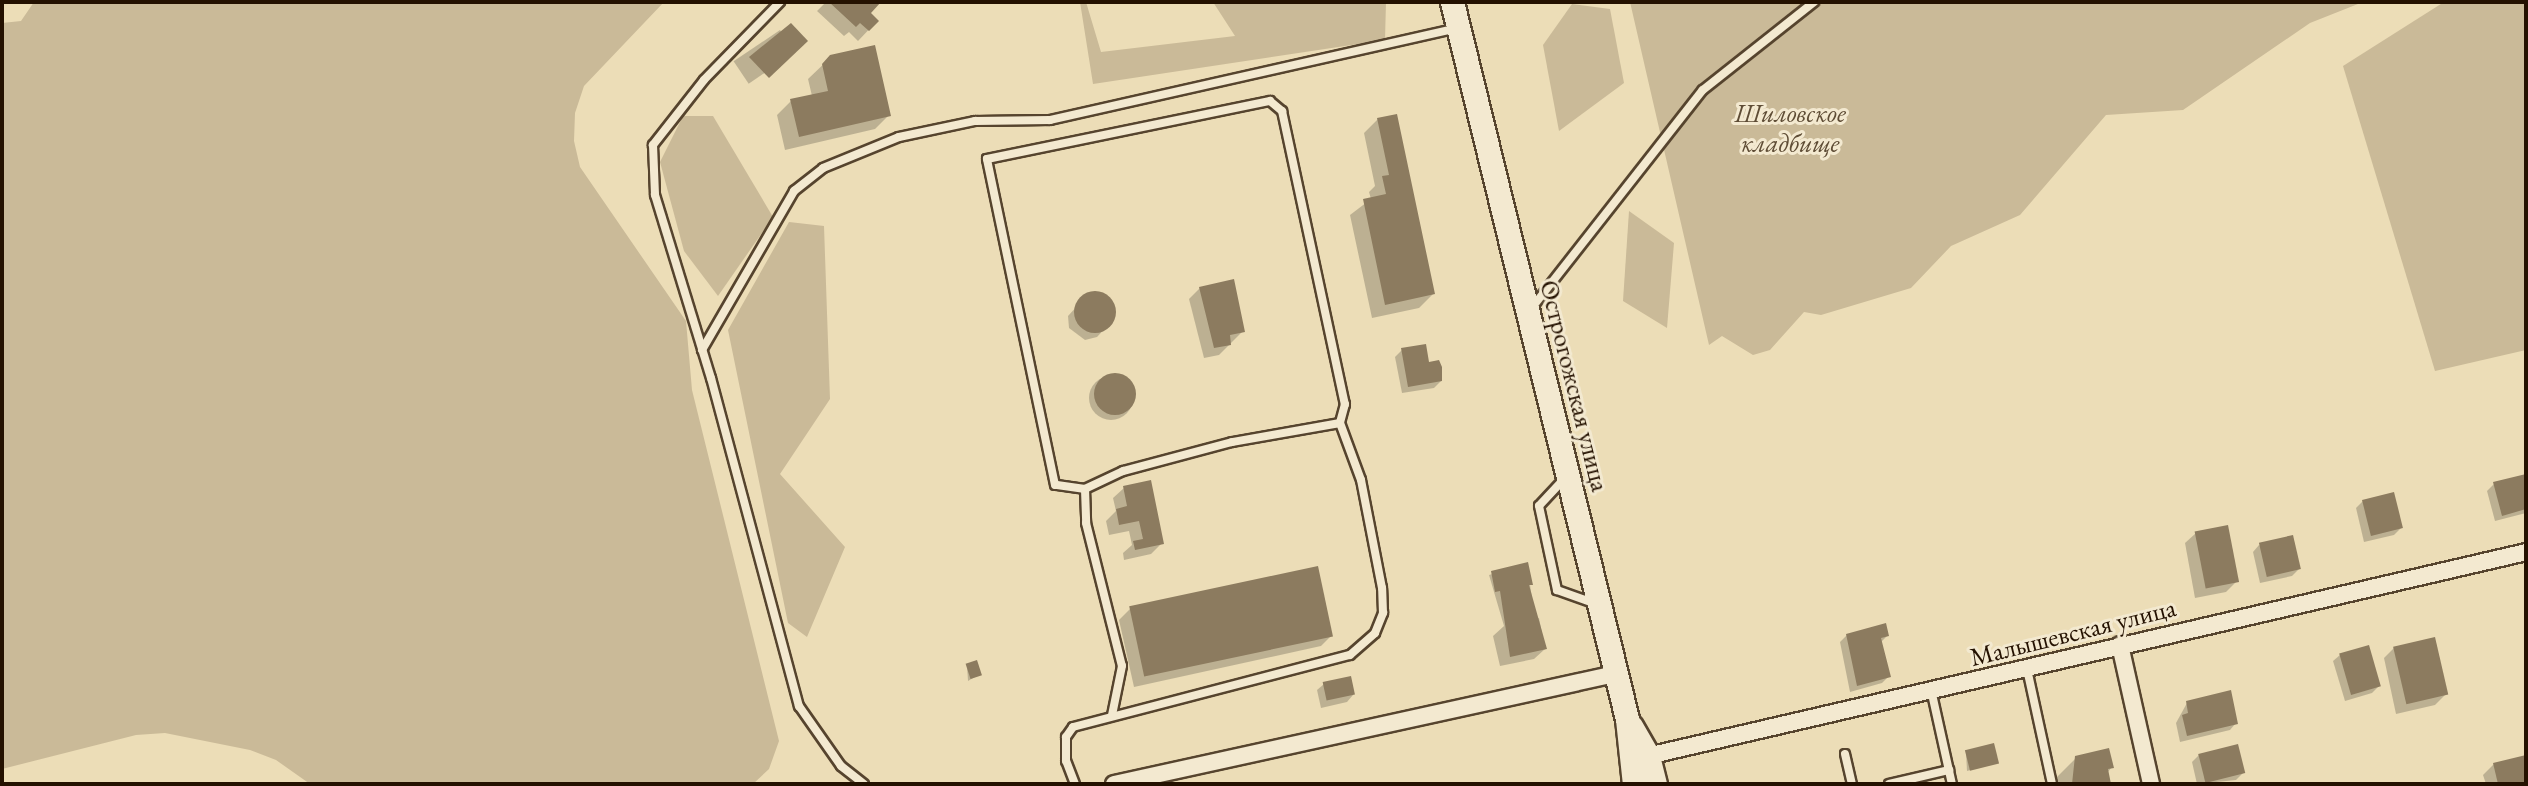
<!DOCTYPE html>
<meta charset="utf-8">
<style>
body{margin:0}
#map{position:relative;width:2528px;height:786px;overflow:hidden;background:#ecddb7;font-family:"EB Garamond",serif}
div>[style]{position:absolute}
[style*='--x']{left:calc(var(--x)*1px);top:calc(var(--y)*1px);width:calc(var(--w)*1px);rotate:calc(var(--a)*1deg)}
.green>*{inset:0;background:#caba98}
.shadow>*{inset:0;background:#0003;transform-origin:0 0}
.round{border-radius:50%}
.building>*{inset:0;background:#8c7b5f;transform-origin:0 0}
.roads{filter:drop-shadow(2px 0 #56442e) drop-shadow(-2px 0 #56442e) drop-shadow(0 2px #56442e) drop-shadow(0 -2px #56442e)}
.lane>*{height:8px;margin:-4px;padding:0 4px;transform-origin:4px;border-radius:4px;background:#f3e9d0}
.street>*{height:16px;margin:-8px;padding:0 8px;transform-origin:8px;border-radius:8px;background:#f3e9d0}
.secondary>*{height:23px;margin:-11.5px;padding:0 11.5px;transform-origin:11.5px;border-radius:11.5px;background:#f3e9d0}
span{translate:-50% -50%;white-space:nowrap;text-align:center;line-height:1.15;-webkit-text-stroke:6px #f3e9d0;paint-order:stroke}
.park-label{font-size:26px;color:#5e4c35;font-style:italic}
.street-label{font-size:26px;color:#241100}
.frame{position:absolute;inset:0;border:4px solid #241100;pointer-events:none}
</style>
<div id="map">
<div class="green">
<div style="clip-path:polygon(34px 2px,664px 2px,584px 86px,575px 113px,574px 141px,580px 167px,686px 321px,692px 390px,779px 741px,769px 769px,753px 784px,310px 784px,276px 760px,250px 750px,165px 733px,136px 735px,2px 769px,2px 23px,21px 21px)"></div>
<div style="clip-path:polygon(1080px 2px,1086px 2px,1101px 52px,1235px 36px,1213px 2px,1386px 2px,1385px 40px,1093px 84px)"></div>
<div style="clip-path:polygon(1630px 2px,2363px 2px,2310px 23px,2183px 110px,2106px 115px,2020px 215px,1951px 246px,1911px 288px,1821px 315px,1804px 312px,1770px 350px,1753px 355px,1722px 336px,1709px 345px)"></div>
<div style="clip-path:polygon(2444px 2px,2526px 2px,2526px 350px,2435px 371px,2343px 66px)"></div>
<div style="clip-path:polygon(1572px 4px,1610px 9px,1624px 83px,1559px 131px,1543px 45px)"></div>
<div style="clip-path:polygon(683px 116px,713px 116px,773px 217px,718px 296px,684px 251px,660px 162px)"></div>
<div style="clip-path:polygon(1629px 211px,1674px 243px,1667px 328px,1623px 301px)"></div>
<div style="clip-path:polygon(789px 222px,824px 226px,830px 399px,780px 474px,845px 547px,807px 637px,788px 623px,728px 330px)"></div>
</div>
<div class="shadow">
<div style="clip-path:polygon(826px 2px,879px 2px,868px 13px,877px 21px,858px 41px,849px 32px,844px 36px,817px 11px)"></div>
<div style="left:780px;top:30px;width:27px;height:56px;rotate:56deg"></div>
<div style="clip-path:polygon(831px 57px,889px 115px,875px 129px,785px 150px,777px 115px,791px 101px,812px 96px,808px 79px)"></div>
<div style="clip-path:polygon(1378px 119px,1433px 294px,1419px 308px,1372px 318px,1350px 215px,1371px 199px,1369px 192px,1375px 186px,1364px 133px)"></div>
<div style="clip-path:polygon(1200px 288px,1243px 331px,1219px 355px,1204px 358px,1189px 299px)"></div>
<div style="clip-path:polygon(1089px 293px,1102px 293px,1111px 301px,1113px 320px,1097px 337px,1085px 340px,1069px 328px,1068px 316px)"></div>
<div style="clip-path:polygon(1402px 350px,1428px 364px,1441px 381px,1434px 388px,1402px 393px,1395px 357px)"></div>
<div class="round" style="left:1089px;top:376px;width:44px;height:44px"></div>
<div style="clip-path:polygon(2526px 476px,2526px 513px,2495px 521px,2487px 491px,2494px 484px)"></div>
<div style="clip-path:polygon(1124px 488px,1162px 543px,1151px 554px,1124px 560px,1123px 553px,1132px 545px,1129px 531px,1109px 535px,1106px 521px,1116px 511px,1113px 498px)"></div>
<div style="clip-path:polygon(2363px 501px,2401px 528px,2394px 535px,2364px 542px,2356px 508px)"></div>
<div style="clip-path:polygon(2196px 533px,2237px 581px,2226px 592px,2195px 598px,2185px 543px)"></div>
<div style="clip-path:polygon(2259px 545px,2299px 569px,2292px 576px,2260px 583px,2253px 552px)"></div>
<div style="clip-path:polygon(1527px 564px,1535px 619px,1539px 618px,1545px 649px,1534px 659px,1500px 666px,1493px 636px,1504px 626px,1489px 575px)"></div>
<div style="clip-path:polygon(1130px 609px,1331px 636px,1321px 646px,1134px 687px,1119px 620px)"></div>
<div style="clip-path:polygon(1847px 635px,1887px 636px,1880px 643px,1889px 676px,1882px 683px,1850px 692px,1840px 642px)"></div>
<div style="clip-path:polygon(2394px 648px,2446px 694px,2435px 705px,2396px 714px,2384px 658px)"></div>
<div style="clip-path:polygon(2340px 655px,2379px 686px,2372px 693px,2345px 701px,2333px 661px)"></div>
<div style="clip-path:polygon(967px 666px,980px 674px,968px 681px)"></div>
<div style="clip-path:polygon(1324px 684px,1353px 695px,1347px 702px,1321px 708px,1317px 690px)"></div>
<div style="clip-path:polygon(2187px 703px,2236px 723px,2230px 730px,2180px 742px,2176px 723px)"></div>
<div style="clip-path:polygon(1966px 752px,1997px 762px,1967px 771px)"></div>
<div style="clip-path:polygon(2199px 755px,2243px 773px,2236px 780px,2197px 784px,2192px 762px)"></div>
<div style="clip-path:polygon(2526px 757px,2526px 784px,2486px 784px,2483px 775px,2494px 764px)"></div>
<div style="clip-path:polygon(2076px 758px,2112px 767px,2107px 773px,2109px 784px,2050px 784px)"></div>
</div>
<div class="building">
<div style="clip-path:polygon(829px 2px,881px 2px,871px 13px,879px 21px,869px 31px,860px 23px,856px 27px)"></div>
<div style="clip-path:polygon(791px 23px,808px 41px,769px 78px,749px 57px)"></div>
<div style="clip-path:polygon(875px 45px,891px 116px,799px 137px,790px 99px,828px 91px,822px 64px,830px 55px)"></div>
<div style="clip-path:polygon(1397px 114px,1435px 294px,1385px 305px,1363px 199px,1386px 194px,1382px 176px,1389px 175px,1377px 118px)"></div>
<div style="clip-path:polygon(1234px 279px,1245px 332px,1230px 335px,1231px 345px,1214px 348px,1199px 287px)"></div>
<div class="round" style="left:1074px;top:291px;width:42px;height:42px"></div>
<div style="clip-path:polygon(1426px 344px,1429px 362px,1439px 360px,1442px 367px,1442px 381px,1408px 387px,1401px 348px)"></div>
<div class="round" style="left:1094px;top:373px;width:42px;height:42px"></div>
<div style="clip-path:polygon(2526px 474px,2526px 509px,2502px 516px,2493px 482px)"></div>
<div style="clip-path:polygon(1151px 480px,1164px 544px,1135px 550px,1133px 541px,1143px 539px,1139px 521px,1119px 525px,1116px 509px,1127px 506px,1123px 486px)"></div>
<div style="left:2394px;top:492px;width:37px;height:33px;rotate:76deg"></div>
<div style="left:2228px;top:525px;width:58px;height:34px;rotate:79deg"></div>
<div style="left:2293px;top:535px;width:35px;height:35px;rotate:77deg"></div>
<div style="clip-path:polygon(1528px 562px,1533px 585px,1529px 585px,1547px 649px,1510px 657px,1500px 591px,1495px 592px,1491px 571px)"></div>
<div style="left:1318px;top:566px;width:72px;height:193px;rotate:78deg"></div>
<div style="clip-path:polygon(1886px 623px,1889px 636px,1881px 638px,1891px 677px,1857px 686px,1846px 634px)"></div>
<div style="left:2435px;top:637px;width:59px;height:43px;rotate:77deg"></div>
<div style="left:2369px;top:645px;width:43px;height:31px;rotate:74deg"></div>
<div style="left:977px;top:660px;width:16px;height:12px;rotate:72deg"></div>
<div style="left:1351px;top:676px;width:19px;height:29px;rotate:78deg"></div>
<div style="clip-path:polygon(2231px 690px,2238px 724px,2187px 736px,2182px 715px,2188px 713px,2186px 701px)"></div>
<div style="left:1994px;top:743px;width:21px;height:30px;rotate:76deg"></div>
<div style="left:2238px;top:744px;width:30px;height:41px;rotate:76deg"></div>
<div style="clip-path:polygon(2109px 748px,2114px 768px,2108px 769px,2111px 784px,2072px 784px,2075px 756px)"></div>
<div style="clip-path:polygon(2526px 755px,2526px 784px,2498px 784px,2493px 763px)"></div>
</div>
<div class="roads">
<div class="lane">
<div style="--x:780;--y:2;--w:109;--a:134.3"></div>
<div style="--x:704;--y:80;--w:83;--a:128.1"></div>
<div style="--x:653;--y:145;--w:50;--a:87.7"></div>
<div style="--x:655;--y:195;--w:191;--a:73"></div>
<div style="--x:711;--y:378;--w:340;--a:75"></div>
<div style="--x:799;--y:706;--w:73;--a:55"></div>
<div style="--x:841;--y:766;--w:29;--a:38"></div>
<div style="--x:1531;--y:309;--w:278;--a:-51.9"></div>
<div style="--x:1703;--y:90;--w:142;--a:-38.4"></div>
<div style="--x:702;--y:350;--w:184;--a:-59.9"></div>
<div style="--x:794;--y:191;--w:37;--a:-38"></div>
<div style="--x:823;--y:168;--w:82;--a:-22.2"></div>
<div style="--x:899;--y:137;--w:78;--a:-11.9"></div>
<div style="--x:975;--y:121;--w:75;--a:-0.8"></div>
<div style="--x:1050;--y:120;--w:417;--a:-12.7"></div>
<div style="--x:1565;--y:478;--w:38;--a:133"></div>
<div style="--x:1539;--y:506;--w:86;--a:77.9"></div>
<div style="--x:1557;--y:590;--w:41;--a:19.7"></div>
<div style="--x:1085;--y:489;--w:30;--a:-172"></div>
<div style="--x:1055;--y:485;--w:333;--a:-101.8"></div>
<div style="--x:987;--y:159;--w:289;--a:-11.6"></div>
<div style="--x:1270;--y:101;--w:16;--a:40"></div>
<div style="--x:1282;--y:111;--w:300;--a:77.9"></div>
<div style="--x:1345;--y:404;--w:20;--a:105"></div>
<div style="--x:1340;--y:423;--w:110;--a:170"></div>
<div style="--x:1232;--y:442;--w:113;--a:165.1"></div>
<div style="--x:1123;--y:471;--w:42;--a:154.7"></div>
<div style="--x:1085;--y:489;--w:34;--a:88"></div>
<div style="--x:1086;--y:523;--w:147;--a:75.9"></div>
<div style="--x:1122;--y:666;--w:50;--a:101.5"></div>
<div style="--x:2027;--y:669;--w:118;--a:77.7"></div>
<div style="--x:1932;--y:694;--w:92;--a:77.5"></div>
<div style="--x:1845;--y:754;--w:31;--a:77"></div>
<div style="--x:1075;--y:784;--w:25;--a:-111"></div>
<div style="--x:1066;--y:761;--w:24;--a:-90"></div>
<div style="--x:1066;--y:737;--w:12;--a:-55"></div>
<div style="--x:1073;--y:727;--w:286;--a:-14.6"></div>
<div style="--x:1350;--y:655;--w:33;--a:-41"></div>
<div style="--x:1375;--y:633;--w:22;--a:-68"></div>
<div style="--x:1383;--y:613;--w:25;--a:-92"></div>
<div style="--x:1382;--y:588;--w:110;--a:-101"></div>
<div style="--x:1361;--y:480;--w:61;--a:-110.2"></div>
<div style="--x:1889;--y:784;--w:62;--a:-13.1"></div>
</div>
<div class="street">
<div style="--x:2120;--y:645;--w:142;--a:77.4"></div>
<div style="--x:1639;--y:758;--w:911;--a:-13.07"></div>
<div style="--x:1114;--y:784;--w:513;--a:-12.38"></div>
</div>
<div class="secondary">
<div style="--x:1452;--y:2;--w:738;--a:76.28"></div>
<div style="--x:1627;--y:719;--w:65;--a:83.9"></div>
<div style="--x:1631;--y:726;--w:34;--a:60"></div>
<div style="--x:1648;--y:756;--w:29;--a:76"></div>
</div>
</div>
<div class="park-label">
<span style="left:1790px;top:129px">Шиловское<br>кладбище</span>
</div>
<div class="street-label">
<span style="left:1574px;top:386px;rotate:76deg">Острогожская улица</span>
<span style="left:2073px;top:633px;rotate:-14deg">Малышевская улица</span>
</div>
<div class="frame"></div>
</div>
